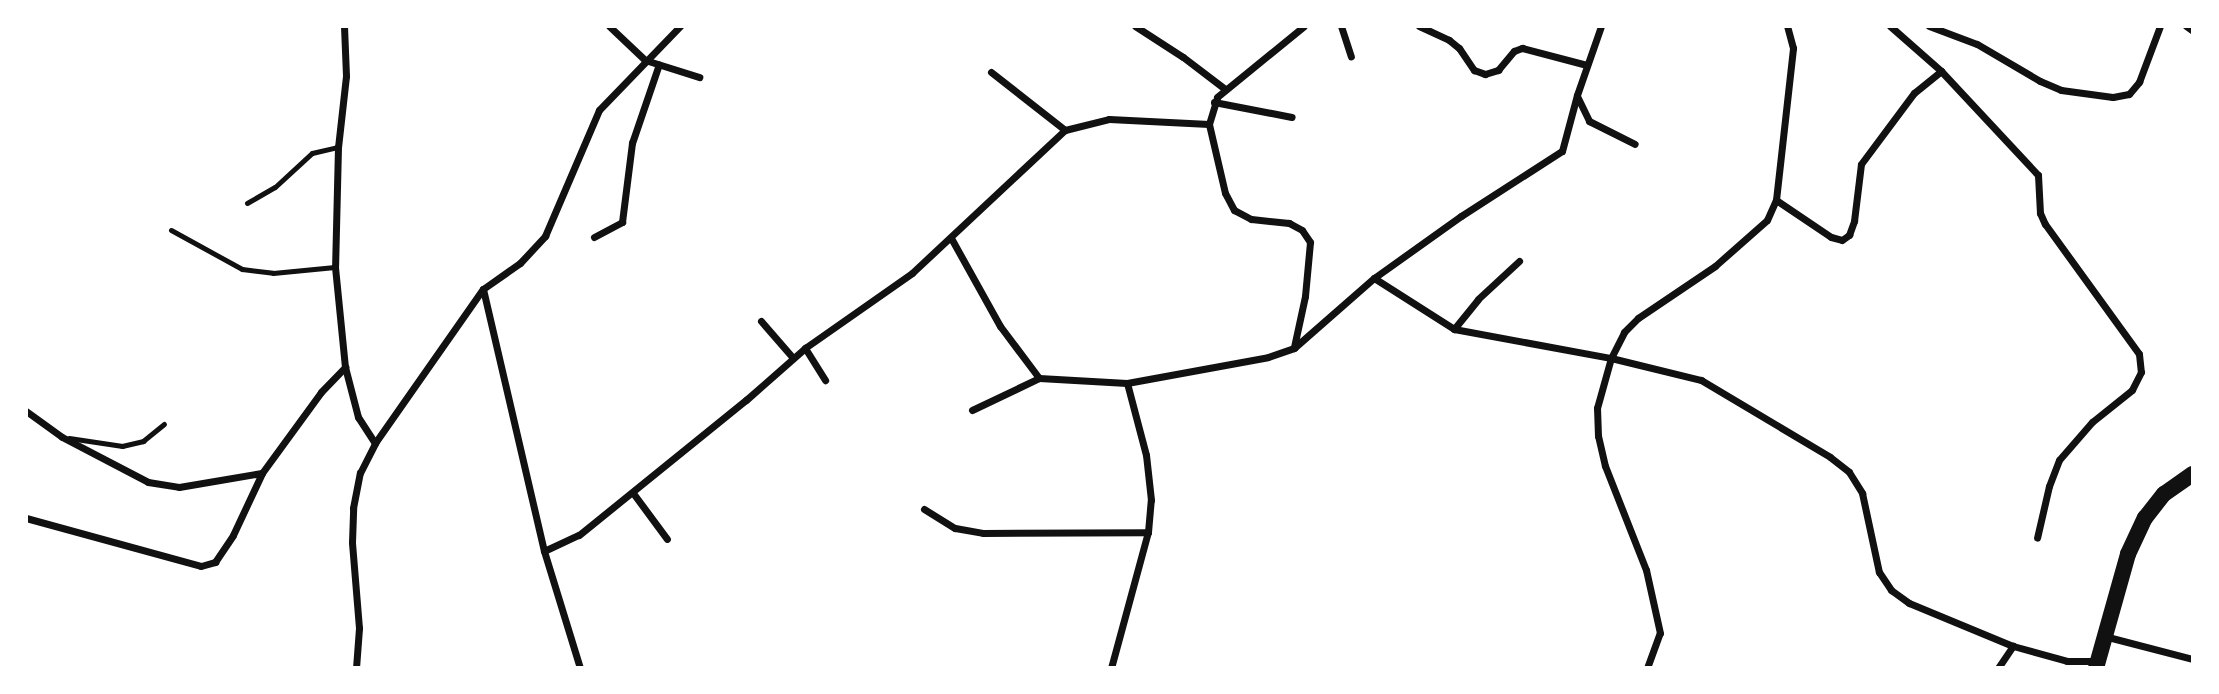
<!DOCTYPE html>
<style>
body{margin:0}
#map{position:relative;width:2219px;height:694px;overflow:hidden;background:#fff;font-family:"Public Sans",sans-serif}
div>[style]{position:absolute}
[style*='--x']{left:calc(var(--x)*1px);top:calc(var(--y)*1px);width:calc(var(--w)*1px);rotate:calc(var(--a)*1deg)}
.service>*{height:5px;margin:-2.5px;padding:0 2.5px;transform-origin:2.5px;border-radius:2.5px;background:#111}
.minor>*{height:7px;margin:-3.5px;padding:0 3.5px;transform-origin:3.5px;border-radius:3.5px;background:#111}
.primary>*{height:16px;margin:-8px;padding:0 8px;transform-origin:8px;border-radius:8px;background:#111}
span{translate:-50% -50%;white-space:nowrap;text-align:center;line-height:1.15;-webkit-text-stroke:5px #fff;paint-order:stroke}
.frame{position:absolute;inset:0;border:28px solid #fff;pointer-events:none}
</style>
<div id="map">
<div class="service">
<div style="--x:247;--y:203;--w:32;--a:-30"></div>
<div style="--x:275;--y:187;--w:50;--a:-42.6"></div>
<div style="--x:312;--y:153;--w:27;--a:-13"></div>
<div style="--x:171;--y:230;--w:81;--a:28.8"></div>
<div style="--x:242;--y:269;--w:31;--a:7"></div>
<div style="--x:273;--y:273;--w:62;--a:-5.5"></div>
<div style="--x:69;--y:438;--w:54;--a:8.6"></div>
<div style="--x:122;--y:446;--w:22;--a:-13"></div>
<div style="--x:143;--y:441;--w:27;--a:-39"></div>
</div>
<div class="minor">
<div style="--x:344;--y:26;--w:50;--a:87.7"></div>
<div style="--x:346;--y:76;--w:71;--a:96.4"></div>
<div style="--x:338;--y:147;--w:120;--a:91.4"></div>
<div style="--x:335;--y:267;--w:100;--a:84.3"></div>
<div style="--x:345;--y:367;--w:52;--a:75.4"></div>
<div style="--x:358;--y:417;--w:31;--a:57"></div>
<div style="--x:609;--y:26;--w:50;--a:43.4"></div>
<div style="--x:645;--y:60;--w:57;--a:17.5"></div>
<div style="--x:1135;--y:26;--w:57;--a:32.9"></div>
<div style="--x:1183;--y:57;--w:53;--a:37.3"></div>
<div style="--x:1341;--y:26;--w:32;--a:72"></div>
<div style="--x:1419;--y:26;--w:33;--a:25"></div>
<div style="--x:1449;--y:40;--w:13;--a:39"></div>
<div style="--x:1459;--y:48;--w:27;--a:56"></div>
<div style="--x:1474;--y:70;--w:12;--a:20"></div>
<div style="--x:1485;--y:74;--w:14;--a:-17"></div>
<div style="--x:1498;--y:70;--w:25;--a:-50"></div>
<div style="--x:1514;--y:51;--w:9;--a:-21"></div>
<div style="--x:1522;--y:48;--w:67;--a:14.7"></div>
<div style="--x:1890;--y:26;--w:68;--a:41.4"></div>
<div style="--x:1941;--y:71;--w:142;--a:47"></div>
<div style="--x:2038;--y:175;--w:38;--a:87"></div>
<div style="--x:2040;--y:213;--w:12;--a:66"></div>
<div style="--x:2045;--y:224;--w:160;--a:54.1"></div>
<div style="--x:2139;--y:354;--w:18;--a:84"></div>
<div style="--x:2141;--y:372;--w:20;--a:117"></div>
<div style="--x:2132;--y:390;--w:51;--a:141.3"></div>
<div style="--x:2092;--y:422;--w:50;--a:131"></div>
<div style="--x:2059;--y:460;--w:28;--a:111"></div>
<div style="--x:2049;--y:486;--w:53;--a:103"></div>
<div style="--x:1929;--y:26;--w:51;--a:20.6"></div>
<div style="--x:1977;--y:44;--w:73;--a:30.4"></div>
<div style="--x:2040;--y:81;--w:23;--a:23"></div>
<div style="--x:2061;--y:90;--w:52;--a:7.7"></div>
<div style="--x:2113;--y:97;--w:16;--a:-11"></div>
<div style="--x:2129;--y:94;--w:16;--a:-50"></div>
<div style="--x:2139;--y:82;--w:60;--a:-69.4"></div>
<div style="--x:2186;--y:26;--w:9;--a:36"></div>
<div style="--x:991;--y:72;--w:94;--a:38.1"></div>
<div style="--x:1577;--y:96;--w:28;--a:64"></div>
<div style="--x:1589;--y:121;--w:51;--a:26.6"></div>
<div style="--x:1214;--y:102;--w:79;--a:10.9"></div>
<div style="--x:1776;--y:200;--w:66;--a:33.9"></div>
<div style="--x:1831;--y:237;--w:11;--a:15"></div>
<div style="--x:1842;--y:240;--w:9;--a:-36"></div>
<div style="--x:1849;--y:235;--w:15;--a:-70"></div>
<div style="--x:1854;--y:221;--w:57;--a:-83"></div>
<div style="--x:1861;--y:164;--w:89;--a:-53.3"></div>
<div style="--x:1914;--y:93;--w:35;--a:-39"></div>
<div style="--x:594;--y:237;--w:32;--a:-28"></div>
<div style="--x:622;--y:222;--w:80;--a:-82.8"></div>
<div style="--x:632;--y:143;--w:83;--a:-71.1"></div>
<div style="--x:951;--y:238;--w:101;--a:60.9"></div>
<div style="--x:1000;--y:326;--w:65;--a:53.1"></div>
<div style="--x:1039;--y:378;--w:88;--a:3.3"></div>
<div style="--x:1127;--y:383;--w:143;--a:-10.4"></div>
<div style="--x:1268;--y:357;--w:28;--a:-19"></div>
<div style="--x:1294;--y:348;--w:106;--a:-41.2"></div>
<div style="--x:1374;--y:278;--w:107;--a:-35.5"></div>
<div style="--x:1461;--y:216;--w:120;--a:-32.8"></div>
<div style="--x:1562;--y:151;--w:58;--a:-75"></div>
<div style="--x:1577;--y:95;--w:73;--a:-70.8"></div>
<div style="--x:1374;--y:278;--w:95;--a:32.5"></div>
<div style="--x:1454;--y:329;--w:160;--a:10.5"></div>
<div style="--x:1611;--y:358;--w:93;--a:13.7"></div>
<div style="--x:1701;--y:380;--w:150;--a:30.8"></div>
<div style="--x:1830;--y:457;--w:24;--a:38"></div>
<div style="--x:1849;--y:472;--w:25;--a:58"></div>
<div style="--x:1862;--y:493;--w:81;--a:77.9"></div>
<div style="--x:1879;--y:572;--w:22;--a:56"></div>
<div style="--x:1891;--y:590;--w:22;--a:36"></div>
<div style="--x:1909;--y:603;--w:113;--a:22.5"></div>
<div style="--x:483;--y:289;--w:269;--a:76.9"></div>
<div style="--x:544;--y:551;--w:122;--a:72.9"></div>
<div style="--x:761;--y:321;--w:49;--a:49.1"></div>
<div style="--x:1454;--y:329;--w:38;--a:-51"></div>
<div style="--x:1478;--y:299;--w:56;--a:-42.8"></div>
<div style="--x:1294;--y:347;--w:52;--a:-77.8"></div>
<div style="--x:1305;--y:296;--w:54;--a:-84.7"></div>
<div style="--x:1310;--y:242;--w:14;--a:-124"></div>
<div style="--x:1302;--y:230;--w:15;--a:-152"></div>
<div style="--x:1289;--y:223;--w:38;--a:-174"></div>
<div style="--x:1251;--y:219;--w:19;--a:-152"></div>
<div style="--x:1234;--y:210;--w:19;--a:-118"></div>
<div style="--x:1225;--y:193;--w:71;--a:-103.1"></div>
<div style="--x:1209;--y:124;--w:28;--a:-73"></div>
<div style="--x:1217;--y:97;--w:112;--a:-39.2"></div>
<div style="--x:805;--y:348;--w:38;--a:58"></div>
<div style="--x:972;--y:410;--w:74;--a:-25.5"></div>
<div style="--x:26;--y:411;--w:44;--a:35.8"></div>
<div style="--x:62;--y:437;--w:97;--a:27.6"></div>
<div style="--x:148;--y:482;--w:31;--a:9"></div>
<div style="--x:179;--y:487;--w:84;--a:-9.6"></div>
<div style="--x:633;--y:493;--w:57;--a:53.5"></div>
<div style="--x:924;--y:509;--w:36;--a:32"></div>
<div style="--x:955;--y:528;--w:28;--a:10"></div>
<div style="--x:983;--y:533;--w:165;--a:-0.3"></div>
<div style="--x:26;--y:518;--w:181;--a:15.3"></div>
<div style="--x:201;--y:566;--w:15;--a:-16"></div>
<div style="--x:215;--y:562;--w:32;--a:-56"></div>
<div style="--x:233;--y:535;--w:68;--a:-64.9"></div>
<div style="--x:262;--y:473;--w:100;--a:-53.9"></div>
<div style="--x:321;--y:392;--w:35;--a:-46"></div>
<div style="--x:544;--y:551;--w:38;--a:-25"></div>
<div style="--x:579;--y:535;--w:215;--a:-39"></div>
<div style="--x:746;--y:400;--w:79;--a:-41.4"></div>
<div style="--x:805;--y:348;--w:131;--a:-35"></div>
<div style="--x:912;--y:273;--w:209;--a:-43.1"></div>
<div style="--x:1065;--y:130;--w:45;--a:-14"></div>
<div style="--x:1109;--y:119;--w:100;--a:2.9"></div>
<div style="--x:2104;--y:636;--w:92;--a:14.5"></div>
<div style="--x:356;--y:668;--w:40;--a:-85.7"></div>
<div style="--x:359;--y:628;--w:86;--a:-94.7"></div>
<div style="--x:352;--y:542;--w:34;--a:-88"></div>
<div style="--x:353;--y:508;--w:36;--a:-79"></div>
<div style="--x:360;--y:473;--w:34;--a:-63"></div>
<div style="--x:375;--y:443;--w:188;--a:-55"></div>
<div style="--x:483;--y:289;--w:45;--a:-35.1"></div>
<div style="--x:520;--y:263;--w:37;--a:-47"></div>
<div style="--x:545;--y:236;--w:137;--a:-66.8"></div>
<div style="--x:599;--y:110;--w:117;--a:-46"></div>
<div style="--x:1111;--y:668;--w:141;--a:-74.8"></div>
<div style="--x:1148;--y:532;--w:32;--a:-85"></div>
<div style="--x:1151;--y:500;--w:45;--a:-96.3"></div>
<div style="--x:1146;--y:455;--w:74;--a:-104.8"></div>
<div style="--x:1647;--y:668;--w:37;--a:-70"></div>
<div style="--x:1660;--y:633;--w:65;--a:-102.5"></div>
<div style="--x:1646;--y:570;--w:112;--a:-111.5"></div>
<div style="--x:1605;--y:466;--w:31;--a:-103"></div>
<div style="--x:1598;--y:436;--w:28;--a:-92"></div>
<div style="--x:1597;--y:408;--w:52;--a:-74.4"></div>
<div style="--x:1611;--y:358;--w:29;--a:-63"></div>
<div style="--x:1624;--y:332;--w:20;--a:-45"></div>
<div style="--x:1638;--y:318;--w:93;--a:-34"></div>
<div style="--x:1715;--y:266;--w:69;--a:-41.5"></div>
<div style="--x:1767;--y:220;--w:22;--a:-66"></div>
<div style="--x:1776;--y:200;--w:153;--a:-83.6"></div>
<div style="--x:1793;--y:48;--w:23;--a:-105"></div>
<div style="--x:1998;--y:668;--w:27;--a:-56"></div>
<div style="--x:2013;--y:646;--w:56;--a:15.5"></div>
<div style="--x:2067;--y:661;--w:30;--a:0"></div>
</div>
<div class="primary">
<div style="--x:2096;--y:668;--w:118;--a:-74.3"></div>
<div style="--x:2128;--y:554;--w:40;--a:-65"></div>
<div style="--x:2145;--y:518;--w:31;--a:-52"></div>
<div style="--x:2164;--y:494;--w:35;--a:-35"></div>
</div>
<div class="frame"></div>
</div>
